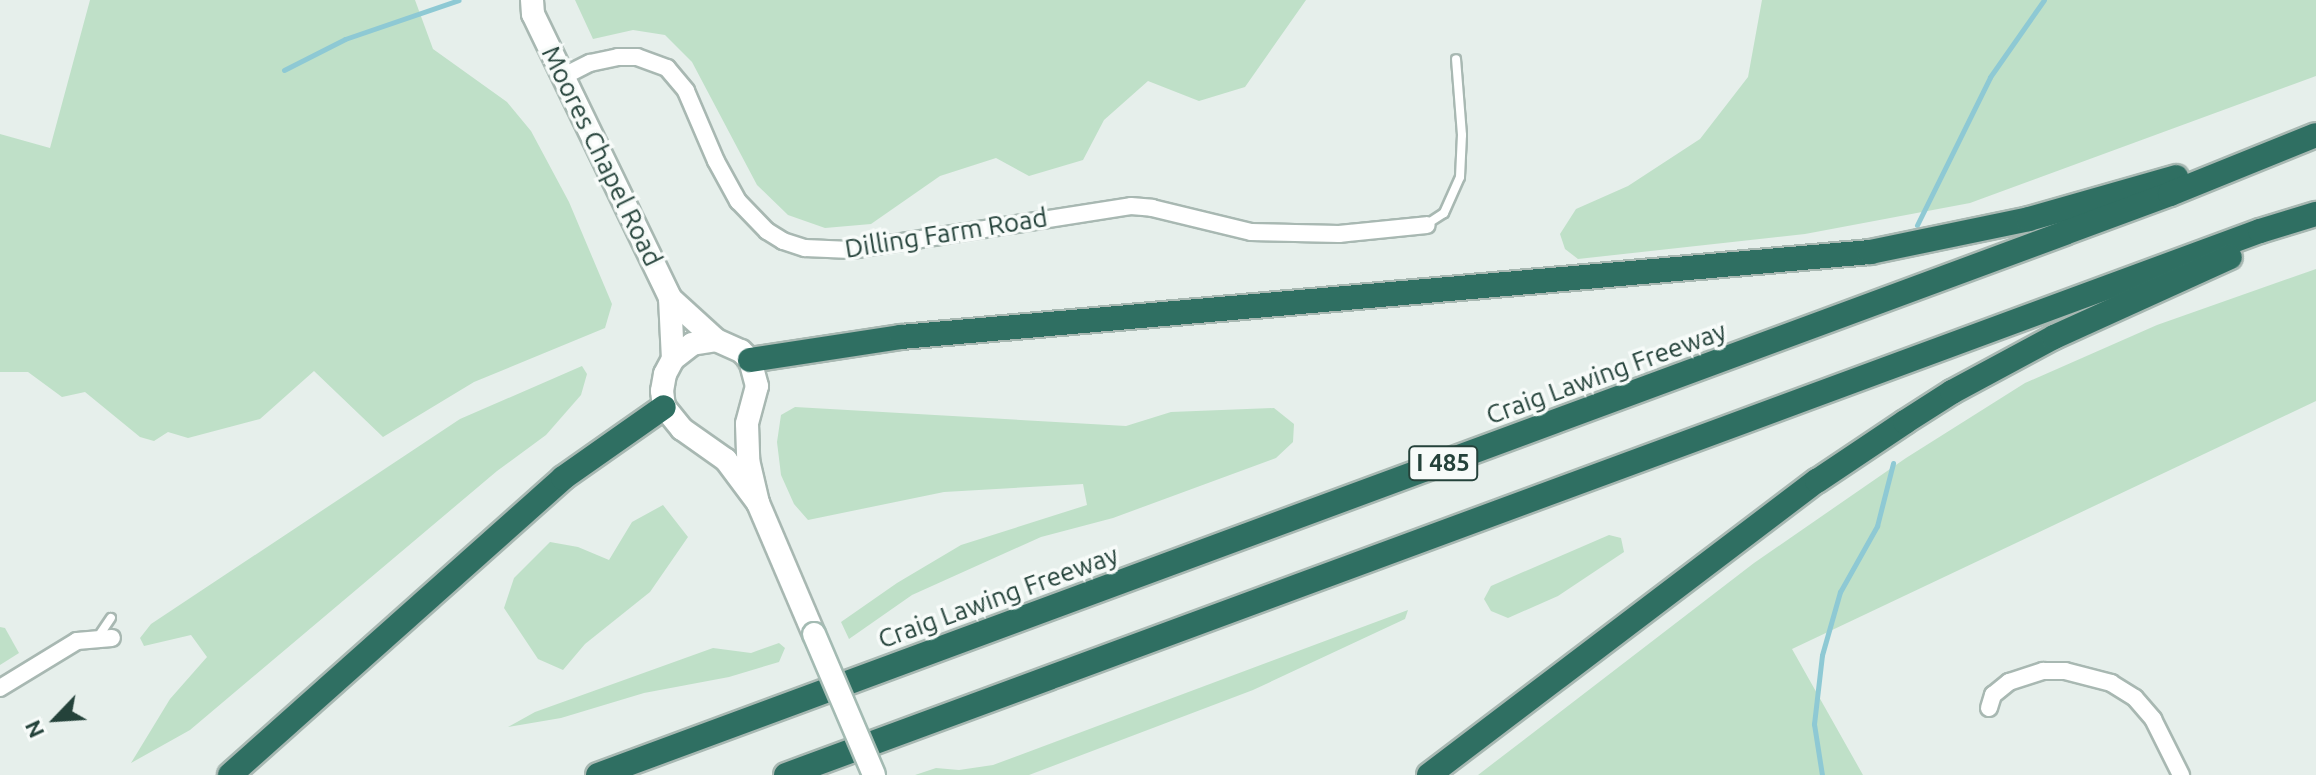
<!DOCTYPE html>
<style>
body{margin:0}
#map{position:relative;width:2316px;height:775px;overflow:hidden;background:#e6efeb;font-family:Ubuntu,sans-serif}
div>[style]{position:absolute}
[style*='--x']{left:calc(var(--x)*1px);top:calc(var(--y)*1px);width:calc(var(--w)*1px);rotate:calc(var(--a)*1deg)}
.green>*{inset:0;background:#bfe0c8}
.stream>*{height:5px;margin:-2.5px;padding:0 2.5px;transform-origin:2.5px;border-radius:2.5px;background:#8ec9d4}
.roads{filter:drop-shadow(2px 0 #a8b8b2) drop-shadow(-2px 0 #a8b8b2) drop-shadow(0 2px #a8b8b2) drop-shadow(0 -2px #a8b8b2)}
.lane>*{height:8px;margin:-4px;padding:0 4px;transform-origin:4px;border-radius:4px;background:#fff}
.street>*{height:16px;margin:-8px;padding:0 8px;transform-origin:8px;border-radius:8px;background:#fff}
.secondary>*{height:22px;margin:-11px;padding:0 11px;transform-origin:11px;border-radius:11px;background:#fff}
.highway>*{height:24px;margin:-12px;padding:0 12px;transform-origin:12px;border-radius:12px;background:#2f6f62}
.bridges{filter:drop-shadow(2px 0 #a4bbb3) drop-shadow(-2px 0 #a4bbb3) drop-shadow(0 2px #a4bbb3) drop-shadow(0 -2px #a4bbb3)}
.secondary-bridge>*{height:22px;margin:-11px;padding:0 11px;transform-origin:11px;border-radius:11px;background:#fff}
span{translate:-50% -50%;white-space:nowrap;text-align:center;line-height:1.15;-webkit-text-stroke:7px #f7fbf9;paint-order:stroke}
.shield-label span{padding:2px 6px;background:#f7fbf9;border:2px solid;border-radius:6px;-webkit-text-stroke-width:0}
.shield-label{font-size:24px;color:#24423a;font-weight:700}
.street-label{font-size:26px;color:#24423a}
.north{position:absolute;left:16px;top:679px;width:80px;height:80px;-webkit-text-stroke:6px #f7fbf9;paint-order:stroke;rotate:245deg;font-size:22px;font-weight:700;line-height:32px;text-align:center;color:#24423a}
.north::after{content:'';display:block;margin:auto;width:28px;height:36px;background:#24423a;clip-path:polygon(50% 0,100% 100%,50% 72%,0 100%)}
</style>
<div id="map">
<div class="green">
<div style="clip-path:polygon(90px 0,415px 0,433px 49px,507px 102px,531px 131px,569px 202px,612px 304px,605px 328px,474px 382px,383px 437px,314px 371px,260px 419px,188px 438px,168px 432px,154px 441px,140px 437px,85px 392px,62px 397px,28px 372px,0 372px,0 134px,50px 148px)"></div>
<div style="clip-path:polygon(575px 0,1306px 0,1245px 87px,1199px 101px,1148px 81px,1104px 120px,1083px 160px,1029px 176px,996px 158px,940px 176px,871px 224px,825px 228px,788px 215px,757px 185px,692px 62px,665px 35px,633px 30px,593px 39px)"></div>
<div style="clip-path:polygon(1762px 0,2316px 0,2316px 76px,1970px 203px,1805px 234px,1578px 259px,1565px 249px,1560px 234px,1576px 209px,1628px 186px,1700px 139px,1748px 77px)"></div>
<div style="clip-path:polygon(2316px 269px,2316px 401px,1792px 649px,1863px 775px,1478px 775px,1754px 563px,1906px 458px,2025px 383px,2157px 325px)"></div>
<div style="clip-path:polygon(582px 366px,587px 374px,581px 395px,546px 435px,497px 471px,190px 730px,131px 763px,170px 699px,207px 657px,191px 635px,144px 646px,140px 638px,151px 624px,460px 419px)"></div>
<div style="clip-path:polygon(795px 407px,1126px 426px,1171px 412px,1274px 408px,1294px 424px,1293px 442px,1276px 458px,1113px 518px,1041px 537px,912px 595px,849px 639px,841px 622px,897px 583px,961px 545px,1087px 505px,1083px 484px,944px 492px,808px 520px,794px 504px,781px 475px,777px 442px,781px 415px)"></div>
<div style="clip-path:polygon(663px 505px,688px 537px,650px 592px,585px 644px,563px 670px,538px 659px,504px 608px,514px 578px,550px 542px,578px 547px,609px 560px,632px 522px)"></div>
<div style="clip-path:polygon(1609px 535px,1621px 538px,1624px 552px,1558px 596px,1508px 618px,1491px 611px,1484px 599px,1491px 586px)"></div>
<div style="clip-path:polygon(1408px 610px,1405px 619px,1253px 690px,1029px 775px,915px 775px,936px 768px,959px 770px,993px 765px)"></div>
<div style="clip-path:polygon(0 627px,5px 628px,19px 653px,0 665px)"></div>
<div style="clip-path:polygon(779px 643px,785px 648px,779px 662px,729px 677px,644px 693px,561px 718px,508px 727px,535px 712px,713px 648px,751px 653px)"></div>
</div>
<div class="stream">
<div style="--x:284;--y:70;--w:68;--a:-26.9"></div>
<div style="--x:345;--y:39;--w:120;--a:-18.9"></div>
<div style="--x:1917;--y:225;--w:165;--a:-63.7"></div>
<div style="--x:1990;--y:77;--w:94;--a:-55"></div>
<div style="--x:1822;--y:775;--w:52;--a:-98.9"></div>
<div style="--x:1814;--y:724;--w:69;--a:-83.4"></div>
<div style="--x:1822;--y:655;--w:66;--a:-74.1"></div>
<div style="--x:1840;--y:592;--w:76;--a:-60.7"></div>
<div style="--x:1877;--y:526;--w:65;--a:-75.7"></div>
</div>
<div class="roads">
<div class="lane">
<div style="--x:1427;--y:224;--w:20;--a:-33"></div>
<div style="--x:1444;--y:213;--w:39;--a:-66"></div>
<div style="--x:1460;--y:177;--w:42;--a:-87.3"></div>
<div style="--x:1462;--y:135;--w:76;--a:-94.5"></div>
<div style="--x:98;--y:637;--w:23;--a:-56"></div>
</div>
<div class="street">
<div style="--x:564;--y:76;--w:29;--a:-27"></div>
<div style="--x:590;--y:63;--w:29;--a:-12"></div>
<div style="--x:618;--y:57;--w:19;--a:0"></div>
<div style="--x:637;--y:57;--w:32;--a:20"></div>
<div style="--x:667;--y:68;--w:30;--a:50"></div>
<div style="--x:686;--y:91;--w:76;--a:66.8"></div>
<div style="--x:716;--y:161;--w:46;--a:61.2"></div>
<div style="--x:738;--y:201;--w:42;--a:46"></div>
<div style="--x:767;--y:231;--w:19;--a:32"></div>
<div style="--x:783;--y:241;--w:23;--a:18"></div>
<div style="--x:805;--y:248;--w:46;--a:2.5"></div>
<div style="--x:851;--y:250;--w:283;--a:-8.9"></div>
<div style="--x:1131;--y:206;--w:21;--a:5"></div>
<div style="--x:1152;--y:208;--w:102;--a:13.6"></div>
<div style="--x:1251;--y:232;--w:88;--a:1.3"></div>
<div style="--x:1339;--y:234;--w:88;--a:-5.8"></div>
<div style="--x:0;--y:688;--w:90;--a:-31.4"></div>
<div style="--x:77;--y:641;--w:35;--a:-5"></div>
<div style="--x:1989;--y:708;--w:14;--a:-73"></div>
<div style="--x:1993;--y:695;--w:21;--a:-39"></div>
<div style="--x:2009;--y:682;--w:36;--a:-18"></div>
<div style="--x:2043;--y:671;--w:22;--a:0"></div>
<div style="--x:2065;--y:671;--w:48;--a:14.6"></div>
<div style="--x:2111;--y:683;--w:28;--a:32"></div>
<div style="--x:2135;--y:698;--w:28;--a:49"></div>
<div style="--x:2153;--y:719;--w:63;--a:63.4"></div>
</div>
<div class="secondary">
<div style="--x:532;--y:0;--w:14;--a:86"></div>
<div style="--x:533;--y:14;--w:315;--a:64.2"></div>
<div style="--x:670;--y:298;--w:61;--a:87.2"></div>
<div style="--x:670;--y:298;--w:62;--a:42.4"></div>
<div style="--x:758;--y:503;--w:54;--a:-126.7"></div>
<div style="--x:726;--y:460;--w:54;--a:-144.8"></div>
<div style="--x:682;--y:429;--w:28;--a:-129"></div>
<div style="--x:664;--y:407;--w:16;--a:-97"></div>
<div style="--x:662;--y:391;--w:17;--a:-80"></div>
<div style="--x:665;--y:374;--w:17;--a:-62"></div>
<div style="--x:673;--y:359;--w:24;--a:-38"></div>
<div style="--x:692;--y:344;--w:24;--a:-9"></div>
<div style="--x:716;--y:340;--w:27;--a:24"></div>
<div style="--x:741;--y:351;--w:13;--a:45"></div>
<div style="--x:750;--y:360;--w:27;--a:75"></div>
<div style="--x:757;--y:386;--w:39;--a:105"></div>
<div style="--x:747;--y:424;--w:36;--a:88"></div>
<div style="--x:748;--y:460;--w:44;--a:76.9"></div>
<div style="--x:758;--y:503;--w:142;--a:66.9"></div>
</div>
<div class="highway">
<div style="--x:750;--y:360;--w:153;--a:-8.7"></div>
<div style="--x:901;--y:337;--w:973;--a:-5.01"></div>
<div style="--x:1870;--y:252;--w:162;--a:-11.7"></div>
<div style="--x:2029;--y:219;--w:153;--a:-15.9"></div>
<div style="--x:230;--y:775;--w:446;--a:-41.7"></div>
<div style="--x:563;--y:478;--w:123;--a:-35.1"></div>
<div style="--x:598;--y:775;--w:1676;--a:-20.28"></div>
<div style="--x:2170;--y:194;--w:157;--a:-22"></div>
<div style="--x:786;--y:775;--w:1571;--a:-20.26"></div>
<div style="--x:2260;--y:231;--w:59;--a:-16.9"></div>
<div style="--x:1429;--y:775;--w:487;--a:-37.2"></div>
<div style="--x:1817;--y:481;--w:106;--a:-33.8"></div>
<div style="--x:1905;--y:422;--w:56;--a:-32.6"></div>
<div style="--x:1952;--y:392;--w:116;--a:-28.3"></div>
<div style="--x:2054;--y:337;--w:193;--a:-24.4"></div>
</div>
</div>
<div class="bridges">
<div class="secondary-bridge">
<div style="--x:814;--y:634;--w:153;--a:66.9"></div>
</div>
</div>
<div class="shield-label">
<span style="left:1443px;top:463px">I 485</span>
</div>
<div class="street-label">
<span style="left:602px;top:156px;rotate:64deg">Moores Chapel Road</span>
<span style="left:946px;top:233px;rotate:-9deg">Dilling Farm Road</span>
<span style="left:1606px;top:373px;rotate:-20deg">Craig Lawing Freeway</span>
<span style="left:998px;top:597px;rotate:-20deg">Craig Lawing Freeway</span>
</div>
<div class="north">N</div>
</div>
